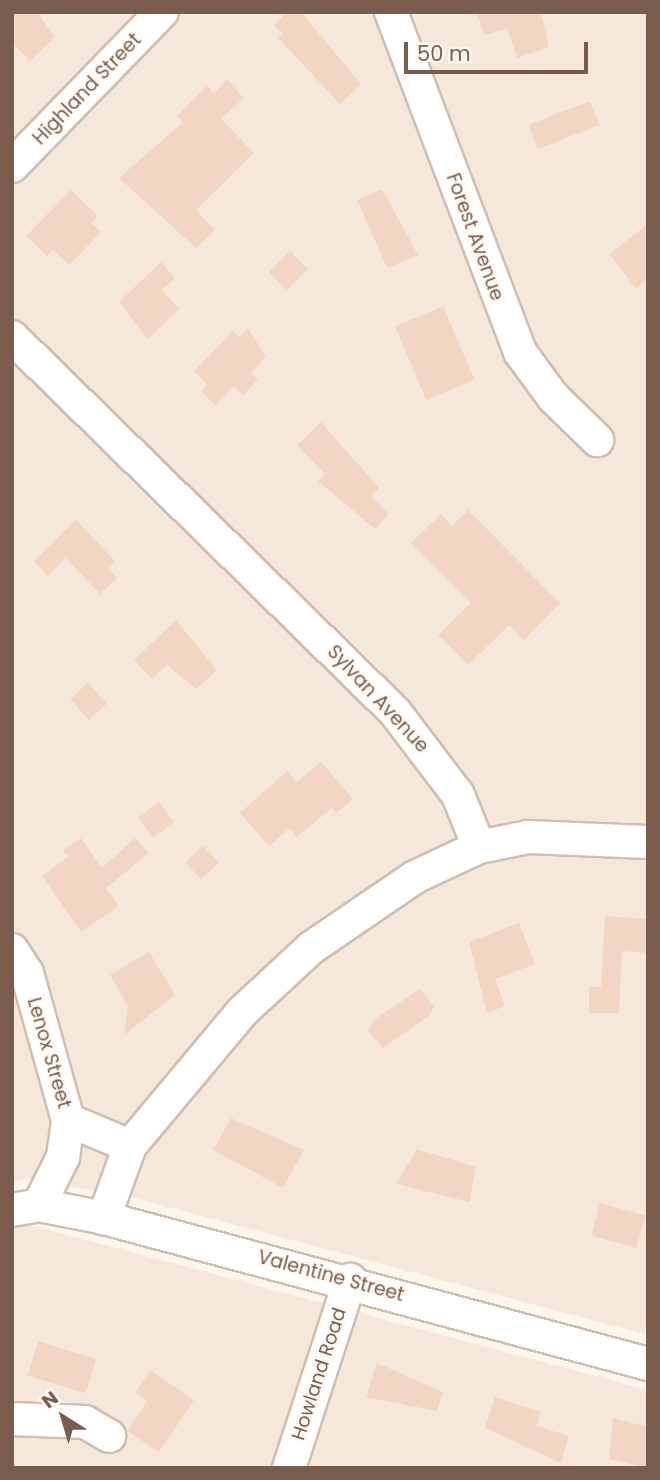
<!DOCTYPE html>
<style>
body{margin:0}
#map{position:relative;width:660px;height:1480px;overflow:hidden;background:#fdf6ec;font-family:Poppins,sans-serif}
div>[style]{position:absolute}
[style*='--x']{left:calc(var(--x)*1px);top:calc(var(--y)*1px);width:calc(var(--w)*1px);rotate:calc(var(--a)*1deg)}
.residential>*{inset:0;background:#f5e8da}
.building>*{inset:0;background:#f3d5c3;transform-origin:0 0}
.roads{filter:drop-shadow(2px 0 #d1beb0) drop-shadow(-2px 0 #d1beb0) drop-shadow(0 2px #d1beb0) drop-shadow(0 -2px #d1beb0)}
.minor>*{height:32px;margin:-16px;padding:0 16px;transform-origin:16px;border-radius:16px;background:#fff}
span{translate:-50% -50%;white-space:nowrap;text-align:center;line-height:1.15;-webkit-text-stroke:6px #fffaf3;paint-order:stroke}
.street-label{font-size:19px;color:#7a5c4d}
.frame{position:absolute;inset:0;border:14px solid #7a5c4d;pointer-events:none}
.north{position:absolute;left:28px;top:1382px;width:70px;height:70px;-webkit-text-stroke:5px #fffaf3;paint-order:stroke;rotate:323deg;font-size:19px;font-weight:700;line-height:28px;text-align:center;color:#7a5c4d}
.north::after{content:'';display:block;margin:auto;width:24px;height:32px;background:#7a5c4d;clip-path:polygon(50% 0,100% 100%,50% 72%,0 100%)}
.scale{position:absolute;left:404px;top:42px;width:184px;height:32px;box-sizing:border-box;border:4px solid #7a5c4d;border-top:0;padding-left:9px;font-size:21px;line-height:24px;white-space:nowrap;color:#7a5c4d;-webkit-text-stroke:5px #fffaf3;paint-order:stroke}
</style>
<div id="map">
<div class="residential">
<div style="clip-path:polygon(12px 12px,648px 12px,648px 1335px,134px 1198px,26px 1178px,12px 1183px)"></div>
<div style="clip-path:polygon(23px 1223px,648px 1390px,648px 1468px,12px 1468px,12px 1227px)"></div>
</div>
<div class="building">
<div style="clip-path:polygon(12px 12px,37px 12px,55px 37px,30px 61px,12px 43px)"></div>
<div style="clip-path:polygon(287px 12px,301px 12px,361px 84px,340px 104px,278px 38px,282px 34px,274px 25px)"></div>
<div style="clip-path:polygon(477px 12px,541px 12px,549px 47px,517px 58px,507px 28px,484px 35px)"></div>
<div style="clip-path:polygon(227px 80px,244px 98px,221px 119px,254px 153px,196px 210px,215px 230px,196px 248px,119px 178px,183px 122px,177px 116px,207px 86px,214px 93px)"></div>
<div style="left:590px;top:101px;width:26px;height:66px;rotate:69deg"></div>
<div style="clip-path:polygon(382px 189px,418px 255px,387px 268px,357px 200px)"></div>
<div style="clip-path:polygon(71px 190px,98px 216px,91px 223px,101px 232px,69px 265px,53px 250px,47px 256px,26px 236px)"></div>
<div style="clip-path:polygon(648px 224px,648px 278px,636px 288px,609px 254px)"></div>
<div style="left:290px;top:251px;width:25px;height:30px;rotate:45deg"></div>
<div style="clip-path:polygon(161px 262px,175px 278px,162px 290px,179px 309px,148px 339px,119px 302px)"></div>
<div style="left:443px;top:306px;width:80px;height:52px;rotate:67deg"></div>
<div style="clip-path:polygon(248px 328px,266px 357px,251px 373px,258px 379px,243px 395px,234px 386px,215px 405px,201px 391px,207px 384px,194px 371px,233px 331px,239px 337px)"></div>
<div style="clip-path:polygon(321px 422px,379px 488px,371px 496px,389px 514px,375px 529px,318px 481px,325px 474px,297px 445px)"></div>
<div style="clip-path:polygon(468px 510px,560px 603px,524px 640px,509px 625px,468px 665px,438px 635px,471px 603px,411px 543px,441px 514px,452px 526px)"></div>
<div style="clip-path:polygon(76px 520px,115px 561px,108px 568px,117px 578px,100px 594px,66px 558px,48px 576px,34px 561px)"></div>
<div style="clip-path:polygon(176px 620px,217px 670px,196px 689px,167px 665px,152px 679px,134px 660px)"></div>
<div style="left:88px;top:683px;width:28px;height:24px;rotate:48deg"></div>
<div style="clip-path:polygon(321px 762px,353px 799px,336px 813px,332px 808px,297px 837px,290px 828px,269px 846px,240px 813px,287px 771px,297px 782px)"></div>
<div style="left:159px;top:802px;width:25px;height:26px;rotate:53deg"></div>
<div style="clip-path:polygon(81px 838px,102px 868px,135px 838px,149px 853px,106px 888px,119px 906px,81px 932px,42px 876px,68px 857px,63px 850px)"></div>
<div style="left:203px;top:846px;width:23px;height:24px;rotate:47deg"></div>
<div style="clip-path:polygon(605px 916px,648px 919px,648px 953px,622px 951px,619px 1013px,589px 1013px,589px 987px,601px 987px)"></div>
<div style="clip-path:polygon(519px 923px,535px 964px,495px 979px,505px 1006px,487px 1013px,469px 942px)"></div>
<div style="clip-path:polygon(149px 952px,175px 995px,124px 1035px,128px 1006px,110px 975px)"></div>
<div style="clip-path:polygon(420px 989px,434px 1007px,429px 1016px,383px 1048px,368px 1031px,375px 1019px)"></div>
<div style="clip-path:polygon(231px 1118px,304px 1150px,283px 1188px,213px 1150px)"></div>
<div style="clip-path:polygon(417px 1149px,476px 1167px,469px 1202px,396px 1184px)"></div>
<div style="left:600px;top:1203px;width:47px;height:34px;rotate:15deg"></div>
<div style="left:38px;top:1341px;width:61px;height:36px;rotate:17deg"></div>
<div style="clip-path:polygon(377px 1363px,443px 1392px,437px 1411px,366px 1397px)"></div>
<div style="clip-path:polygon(150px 1370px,194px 1400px,159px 1452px,127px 1431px,147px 1401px,135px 1393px)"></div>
<div style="clip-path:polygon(495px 1397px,541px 1412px,537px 1426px,569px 1436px,561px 1463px,485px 1428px)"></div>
<div style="clip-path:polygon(613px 1418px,648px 1427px,648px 1468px,609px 1459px)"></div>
</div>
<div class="roads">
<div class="minor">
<div style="--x:391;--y:12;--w:364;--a:69.2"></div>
<div style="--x:520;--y:352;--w:56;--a:53.7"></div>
<div style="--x:553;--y:397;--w:62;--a:44.3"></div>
<div style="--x:12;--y:166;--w:215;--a:-45.8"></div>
<div style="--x:12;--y:337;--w:536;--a:44.4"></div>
<div style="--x:395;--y:712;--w:104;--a:52.8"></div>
<div style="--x:458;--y:795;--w:56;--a:68"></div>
<div style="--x:479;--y:847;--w:71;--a:154.9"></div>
<div style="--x:415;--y:877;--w:126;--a:145.7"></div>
<div style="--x:311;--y:948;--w:94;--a:137.2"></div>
<div style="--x:242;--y:1012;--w:175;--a:129.9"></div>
<div style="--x:130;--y:1146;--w:77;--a:109.9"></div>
<div style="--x:479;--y:847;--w:50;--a:-11.5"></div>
<div style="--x:528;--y:837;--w:120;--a:2.4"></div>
<div style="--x:12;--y:950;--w:27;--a:57"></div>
<div style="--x:27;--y:973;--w:153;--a:74.4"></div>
<div style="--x:68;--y:1120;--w:67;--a:22.8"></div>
<div style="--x:39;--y:1205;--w:54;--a:-63.4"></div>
<div style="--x:63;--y:1157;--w:37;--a:-82"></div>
<div style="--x:12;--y:1210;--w:27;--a:-10"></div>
<div style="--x:39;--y:1205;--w:66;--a:11.3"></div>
<div style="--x:104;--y:1218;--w:563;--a:15.02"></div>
<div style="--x:12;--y:1419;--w:73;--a:2.4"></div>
<div style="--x:85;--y:1422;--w:28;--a:30"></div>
<div style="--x:289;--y:1468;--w:198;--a:-72"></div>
</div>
</div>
<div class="street-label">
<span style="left:87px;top:89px;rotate:-46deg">Highland Street</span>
<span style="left:475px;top:237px;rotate:70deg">Forest Avenue</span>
<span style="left:378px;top:699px;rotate:47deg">Sylvan Avenue</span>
<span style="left:49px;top:1053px;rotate:74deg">Lenox Street</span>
<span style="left:331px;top:1276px;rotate:15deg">Valentine Street</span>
<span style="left:319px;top:1374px;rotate:-72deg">Howland Road</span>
</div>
<div class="frame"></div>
<div class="north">N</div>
<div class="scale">50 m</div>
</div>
